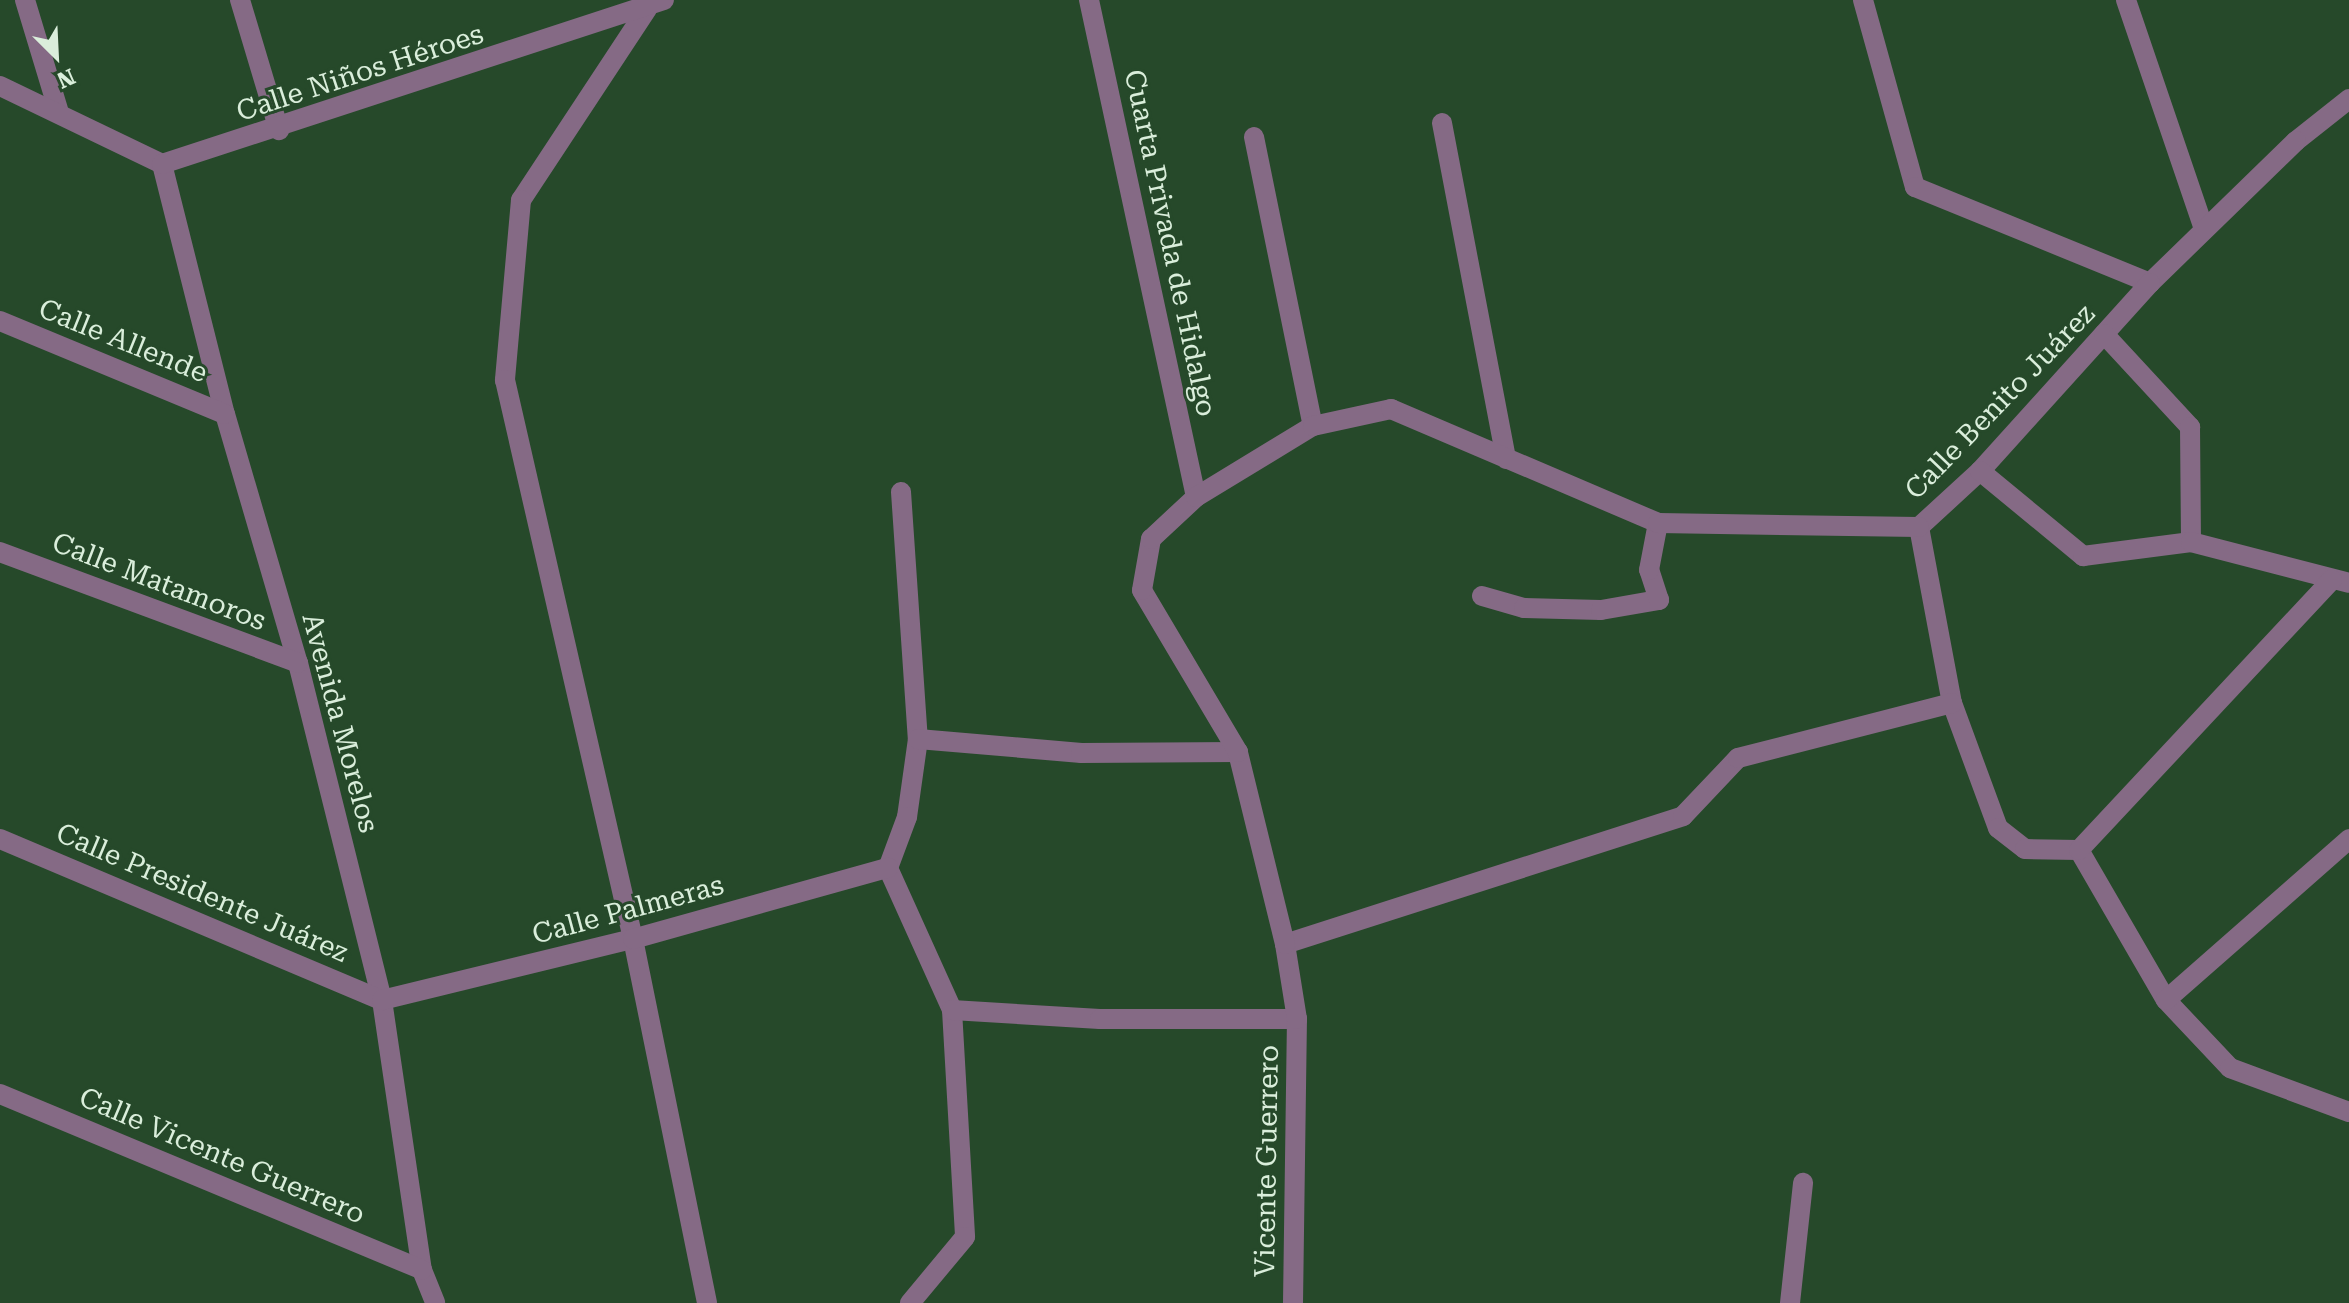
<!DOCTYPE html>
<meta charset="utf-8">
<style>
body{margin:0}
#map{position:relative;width:2349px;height:1303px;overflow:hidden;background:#26492a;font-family:"Roboto Serif",serif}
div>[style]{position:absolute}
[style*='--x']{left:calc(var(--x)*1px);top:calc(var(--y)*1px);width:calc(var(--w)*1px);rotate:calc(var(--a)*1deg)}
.street>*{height:20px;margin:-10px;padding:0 10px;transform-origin:10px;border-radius:10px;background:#856a85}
span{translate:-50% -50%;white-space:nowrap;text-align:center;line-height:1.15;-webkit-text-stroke:6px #26492a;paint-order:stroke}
.street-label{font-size:28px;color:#daeedb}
.north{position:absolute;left:16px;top:16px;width:80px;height:80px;-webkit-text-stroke:6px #26492a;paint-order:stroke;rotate:156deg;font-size:22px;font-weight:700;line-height:32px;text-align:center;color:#daeedb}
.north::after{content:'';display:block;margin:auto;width:28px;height:36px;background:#daeedb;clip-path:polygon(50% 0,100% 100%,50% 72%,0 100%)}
</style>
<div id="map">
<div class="street">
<div style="--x:25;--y:0;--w:114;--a:73.2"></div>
<div style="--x:240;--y:0;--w:136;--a:73.3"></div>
<div style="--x:1089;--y:0;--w:508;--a:77.85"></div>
<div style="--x:1863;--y:0;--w:194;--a:74.5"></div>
<div style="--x:1915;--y:187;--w:254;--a:22.2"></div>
<div style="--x:2126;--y:0;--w:242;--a:71.2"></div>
<div style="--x:647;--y:9;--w:229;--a:123.4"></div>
<div style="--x:521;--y:200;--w:181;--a:95.1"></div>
<div style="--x:505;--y:380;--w:573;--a:77.1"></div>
<div style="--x:633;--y:939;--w:371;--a:78.5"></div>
<div style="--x:0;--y:86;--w:180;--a:25.7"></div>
<div style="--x:2349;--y:99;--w:68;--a:141.6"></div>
<div style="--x:2296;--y:141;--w:204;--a:135.8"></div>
<div style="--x:2150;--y:283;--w:253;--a:132.1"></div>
<div style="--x:1980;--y:471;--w:83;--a:137.4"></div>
<div style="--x:1919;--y:527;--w:179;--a:79.4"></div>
<div style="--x:1952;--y:703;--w:133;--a:69.8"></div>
<div style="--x:1998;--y:828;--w:34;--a:38"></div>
<div style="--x:2025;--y:849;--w:54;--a:1.1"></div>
<div style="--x:2079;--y:850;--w:173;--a:59.9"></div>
<div style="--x:2166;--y:1000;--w:93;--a:46.7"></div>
<div style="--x:2230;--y:1068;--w:127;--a:20.3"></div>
<div style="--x:1442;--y:123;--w:342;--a:79.2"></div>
<div style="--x:1254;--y:137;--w:295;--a:78.5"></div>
<div style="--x:162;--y:164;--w:258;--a:75.9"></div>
<div style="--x:225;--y:414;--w:259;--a:73.7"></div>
<div style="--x:298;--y:663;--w:347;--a:76"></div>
<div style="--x:382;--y:1000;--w:273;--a:81.6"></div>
<div style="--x:422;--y:1270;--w:35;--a:68"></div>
<div style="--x:162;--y:164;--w:528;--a:-18.09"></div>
<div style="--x:0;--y:321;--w:243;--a:22.5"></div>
<div style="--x:2104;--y:334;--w:127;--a:47.2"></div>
<div style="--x:2190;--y:427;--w:115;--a:89.5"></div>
<div style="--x:1980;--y:471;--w:134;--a:39.5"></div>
<div style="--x:2083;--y:556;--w:109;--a:-7.4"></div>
<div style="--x:2191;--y:542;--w:163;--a:14.5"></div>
<div style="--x:901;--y:492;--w:248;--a:86.1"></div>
<div style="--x:918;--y:739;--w:79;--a:98"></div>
<div style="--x:907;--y:817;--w:54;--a:110.4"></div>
<div style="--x:888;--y:868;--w:156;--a:65.7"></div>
<div style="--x:952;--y:1010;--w:227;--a:86.7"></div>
<div style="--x:965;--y:1237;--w:86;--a:129.8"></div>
<div style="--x:0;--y:552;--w:318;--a:20.4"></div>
<div style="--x:1482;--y:596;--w:44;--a:15.9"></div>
<div style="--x:1524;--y:608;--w:77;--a:1.5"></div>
<div style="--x:1601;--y:610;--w:59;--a:-9.8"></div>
<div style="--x:1659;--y:600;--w:32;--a:-108"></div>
<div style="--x:1649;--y:570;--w:48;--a:-79.2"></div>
<div style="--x:918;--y:739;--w:164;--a:4.9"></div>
<div style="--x:1081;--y:753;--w:157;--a:-0.4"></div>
<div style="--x:0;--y:839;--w:415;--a:22.9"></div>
<div style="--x:382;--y:1000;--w:258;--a:-13.7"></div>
<div style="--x:633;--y:939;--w:265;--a:-15.6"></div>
<div style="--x:2079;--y:850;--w:370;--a:-46.9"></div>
<div style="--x:1285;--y:944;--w:418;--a:-17.8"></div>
<div style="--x:1683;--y:816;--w:80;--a:-46.5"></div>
<div style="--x:1738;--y:758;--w:221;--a:-14.4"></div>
<div style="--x:2166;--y:1000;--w:244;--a:-41.3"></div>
<div style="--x:952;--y:1010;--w:148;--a:3.5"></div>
<div style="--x:1100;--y:1019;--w:197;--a:0"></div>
<div style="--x:0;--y:1094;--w:457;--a:22.6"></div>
<div style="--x:1293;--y:1303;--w:284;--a:-89.2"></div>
<div style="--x:1297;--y:1019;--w:76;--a:-99.1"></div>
<div style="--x:1285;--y:944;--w:198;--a:-103.8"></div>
<div style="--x:1238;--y:752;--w:188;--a:-120.7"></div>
<div style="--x:1142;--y:590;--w:52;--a:-80"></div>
<div style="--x:1151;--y:539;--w:62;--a:-43"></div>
<div style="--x:1196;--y:497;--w:137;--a:-31.3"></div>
<div style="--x:1313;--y:426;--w:80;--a:-12.3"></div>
<div style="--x:1391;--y:409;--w:290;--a:23.1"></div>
<div style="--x:1658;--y:523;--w:261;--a:0.9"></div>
<div style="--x:1790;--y:1303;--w:121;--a:-83.8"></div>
</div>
<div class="street-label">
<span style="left:360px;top:73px;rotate:-18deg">Calle Niños Héroes</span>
<span style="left:1170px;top:243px;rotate:78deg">Cuarta Privada de Hidalgo</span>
<span style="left:123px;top:341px;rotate:22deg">Calle Allende</span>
<span style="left:2000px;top:402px;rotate:-46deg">Calle Benito Juárez</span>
<span style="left:159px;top:582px;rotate:21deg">Calle Matamoros</span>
<span style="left:340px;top:723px;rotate:75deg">Avenida Morelos</span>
<span style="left:202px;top:893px;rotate:23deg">Calle Presidente Juárez</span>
<span style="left:628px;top:910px;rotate:-15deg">Calle Palmeras</span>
<span style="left:222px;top:1156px;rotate:23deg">Calle Vicente Guerrero</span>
<span style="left:1267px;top:1161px;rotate:-89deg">Vicente Guerrero</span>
</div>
<div class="north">N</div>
</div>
